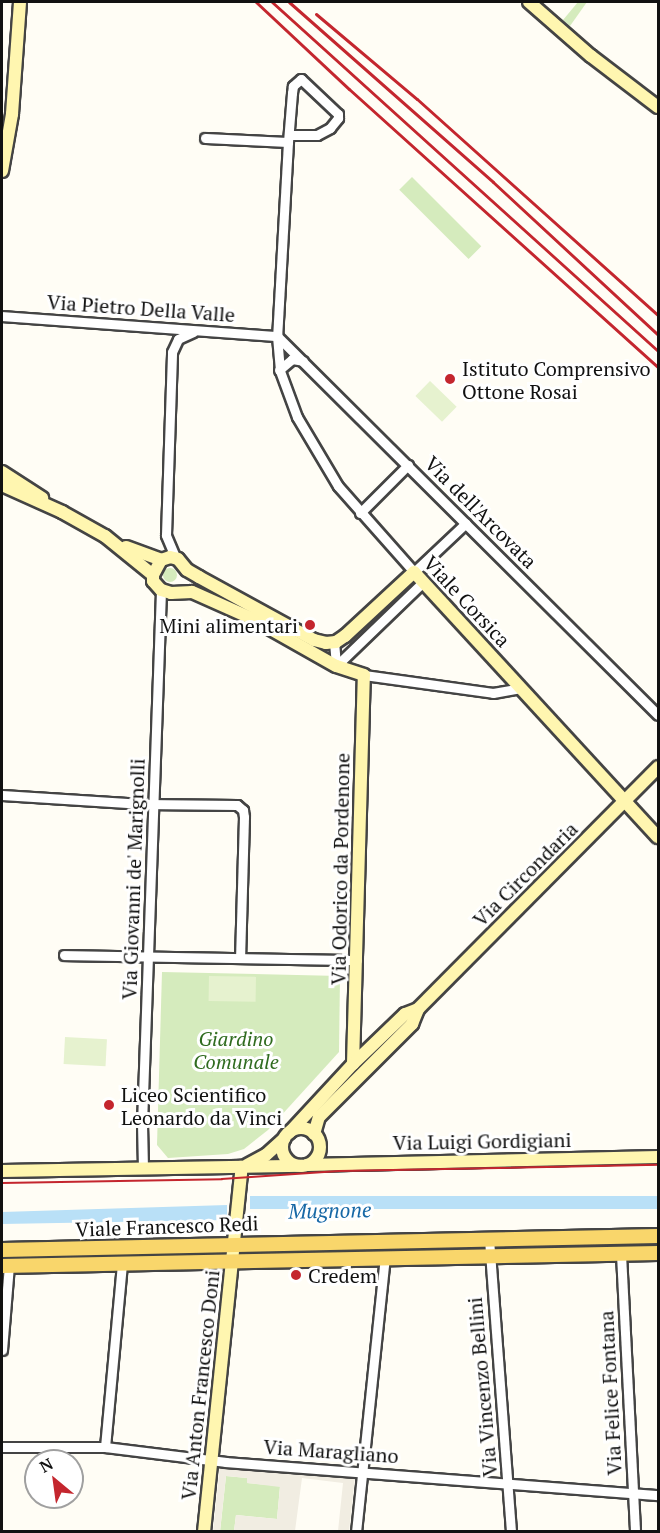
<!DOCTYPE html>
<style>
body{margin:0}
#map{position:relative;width:660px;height:1533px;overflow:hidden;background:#fffdf5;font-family:"PT Serif",serif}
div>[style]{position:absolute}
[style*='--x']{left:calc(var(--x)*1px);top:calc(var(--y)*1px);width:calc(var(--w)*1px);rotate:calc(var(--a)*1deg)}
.green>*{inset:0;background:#d5ebbd;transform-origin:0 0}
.round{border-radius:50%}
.pitch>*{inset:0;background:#e6f2cf;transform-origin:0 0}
.plaza>*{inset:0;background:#f1ede2}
.water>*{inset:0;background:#b9e0f7;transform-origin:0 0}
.roads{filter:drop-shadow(2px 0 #444) drop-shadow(-2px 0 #444) drop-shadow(0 2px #444) drop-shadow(0 -2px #444)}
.street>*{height:9px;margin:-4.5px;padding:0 4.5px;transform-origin:4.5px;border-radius:4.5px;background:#fff}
.secondary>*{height:12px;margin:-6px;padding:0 6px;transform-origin:6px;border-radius:6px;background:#fff6b0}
.secondary>.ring{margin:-6px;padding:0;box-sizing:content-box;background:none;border:12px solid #fff6b0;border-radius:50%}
.primary>*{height:14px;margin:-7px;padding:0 7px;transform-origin:7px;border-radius:7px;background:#f9d66b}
.tram>*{height:1.5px;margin:-0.75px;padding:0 0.75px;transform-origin:0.75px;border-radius:0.75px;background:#c4262e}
.rail>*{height:3px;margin:-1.5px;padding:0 1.5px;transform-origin:1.5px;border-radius:1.5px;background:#c4262e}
.dots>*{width:16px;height:16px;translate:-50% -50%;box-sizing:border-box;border:3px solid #fff;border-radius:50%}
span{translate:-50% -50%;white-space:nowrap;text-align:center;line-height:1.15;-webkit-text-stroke:6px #fff;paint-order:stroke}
.street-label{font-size:20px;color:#111}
.poi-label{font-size:20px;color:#111}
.left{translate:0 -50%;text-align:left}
.right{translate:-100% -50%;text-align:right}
.park-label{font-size:20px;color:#2f6b1f;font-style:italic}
.water-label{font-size:21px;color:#1768a6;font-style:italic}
.frame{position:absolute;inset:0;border:3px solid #111;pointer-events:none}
.north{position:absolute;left:24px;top:1449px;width:60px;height:60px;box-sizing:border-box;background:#fff;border:2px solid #a0a0a0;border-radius:50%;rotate:331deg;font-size:16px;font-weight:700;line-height:24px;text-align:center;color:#111}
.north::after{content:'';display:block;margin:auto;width:21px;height:27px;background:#c4262e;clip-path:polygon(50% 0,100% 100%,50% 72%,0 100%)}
</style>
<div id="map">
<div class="green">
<div style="clip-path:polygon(578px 2px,587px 2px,570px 26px,563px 20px)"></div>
<div style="left:412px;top:177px;width:98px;height:18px;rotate:45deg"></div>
<div class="round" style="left:163px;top:568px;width:14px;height:14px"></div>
<div style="clip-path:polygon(162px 972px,340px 976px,339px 1052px,268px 1130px,244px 1149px,228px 1154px,168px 1158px,157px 1145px)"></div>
<div style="clip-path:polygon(226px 1476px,247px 1478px,247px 1483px,280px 1486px,277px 1519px,236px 1515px,234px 1531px,220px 1532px)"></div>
</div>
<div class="pitch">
<div style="left:430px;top:381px;width:37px;height:21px;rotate:44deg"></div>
<div style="left:209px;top:976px;width:47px;height:25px;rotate:1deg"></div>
<div style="left:65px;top:1037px;width:42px;height:27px;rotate:3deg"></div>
</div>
<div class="plaza">
<div style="clip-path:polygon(220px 1466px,355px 1476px,349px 1531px,338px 1531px,343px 1483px,302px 1478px,295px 1531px,234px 1531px,236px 1515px,277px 1519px,280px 1487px,247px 1483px,247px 1478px,226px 1476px,220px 1531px,213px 1532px)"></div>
</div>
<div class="water">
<div style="left:658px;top:1196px;width:13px;height:408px;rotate:90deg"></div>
<div style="clip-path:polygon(227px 1205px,227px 1220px,2px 1224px,2px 1212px)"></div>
</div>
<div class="roads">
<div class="street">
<div style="--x:289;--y:135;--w:28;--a:0"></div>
<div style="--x:317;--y:135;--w:15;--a:-28"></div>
<div style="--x:330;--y:128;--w:13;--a:-51"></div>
<div style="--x:338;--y:118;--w:4;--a:-90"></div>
<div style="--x:338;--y:114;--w:51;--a:-136.6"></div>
<div style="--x:301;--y:79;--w:11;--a:139"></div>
<div style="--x:293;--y:86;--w:7;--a:98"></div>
<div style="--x:292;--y:93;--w:49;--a:94.7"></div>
<div style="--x:288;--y:142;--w:194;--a:93.2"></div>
<div style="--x:277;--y:336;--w:35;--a:85"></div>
<div style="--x:280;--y:371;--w:49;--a:69.7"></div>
<div style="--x:297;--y:417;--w:80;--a:59.3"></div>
<div style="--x:338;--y:486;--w:115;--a:48.5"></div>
<div style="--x:414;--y:572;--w:71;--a:-43.3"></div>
<div style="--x:205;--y:138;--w:83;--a:2.8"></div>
<div style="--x:2;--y:316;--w:276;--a:4.2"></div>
<div style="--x:277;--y:336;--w:537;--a:44.85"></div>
<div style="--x:279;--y:370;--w:17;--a:-40"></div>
<div style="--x:292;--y:359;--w:11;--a:10"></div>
<div style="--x:360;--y:513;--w:68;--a:-45"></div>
<div style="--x:176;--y:559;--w:26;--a:-113"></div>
<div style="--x:166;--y:535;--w:183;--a:-88.1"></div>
<div style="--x:172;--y:352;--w:14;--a:-65"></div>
<div style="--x:178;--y:339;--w:17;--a:-25"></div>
<div style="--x:334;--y:642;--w:24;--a:85"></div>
<div style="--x:336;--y:666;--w:121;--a:-44"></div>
<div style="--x:364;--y:675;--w:130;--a:7.9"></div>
<div style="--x:493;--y:693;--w:28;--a:-10"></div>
<div style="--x:2;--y:795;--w:141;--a:3.7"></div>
<div style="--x:143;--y:804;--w:94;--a:0.6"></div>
<div style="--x:237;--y:805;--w:8;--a:40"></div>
<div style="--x:243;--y:810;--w:7;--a:82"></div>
<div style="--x:244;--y:817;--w:140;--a:91.6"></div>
<div style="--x:64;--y:955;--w:293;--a:1"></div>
<div style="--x:143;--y:1168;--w:44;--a:-91.3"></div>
<div style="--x:142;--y:1124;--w:534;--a:-87.96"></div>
<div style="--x:489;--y:1239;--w:294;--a:85.7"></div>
<div style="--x:621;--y:1254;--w:278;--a:87.1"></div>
<div style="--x:2;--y:1350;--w:85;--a:-85.3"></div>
<div style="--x:2;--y:1447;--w:103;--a:0"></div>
<div style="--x:105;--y:1447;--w:122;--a:7.1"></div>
<div style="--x:226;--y:1462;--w:433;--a:4.4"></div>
<div style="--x:105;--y:1447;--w:183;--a:-84.7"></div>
<div style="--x:356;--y:1532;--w:276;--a:-84"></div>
</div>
<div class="secondary">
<div style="--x:529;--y:2;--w:82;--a:41.1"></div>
<div style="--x:591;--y:56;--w:84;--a:37.3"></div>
<div style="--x:2;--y:171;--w:58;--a:-80"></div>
<div style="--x:12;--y:114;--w:112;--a:-85.9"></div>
<div style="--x:2;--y:472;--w:48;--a:33"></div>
<div style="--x:2;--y:485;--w:66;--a:24.2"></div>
<div style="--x:62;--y:512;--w:49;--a:29.2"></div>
<div style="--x:105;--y:536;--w:62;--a:39.1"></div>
<div style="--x:126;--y:547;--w:37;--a:20"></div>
<div style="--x:353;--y:1064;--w:389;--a:-88.4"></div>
<div style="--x:364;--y:675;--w:29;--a:-162"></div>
<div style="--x:336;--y:666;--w:95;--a:-150.5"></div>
<div style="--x:253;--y:619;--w:67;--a:-156.1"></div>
<div style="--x:192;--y:592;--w:21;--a:177"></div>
<div style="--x:171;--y:593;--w:10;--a:-163"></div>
<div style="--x:161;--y:590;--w:12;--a:-132"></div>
<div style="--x:153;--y:581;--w:6;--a:-90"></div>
<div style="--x:153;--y:575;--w:17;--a:-62"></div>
<div style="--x:161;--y:560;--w:9;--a:-18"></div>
<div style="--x:170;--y:557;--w:8;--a:14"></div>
<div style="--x:178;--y:559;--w:14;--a:51"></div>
<div style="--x:187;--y:570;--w:14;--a:30"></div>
<div style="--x:199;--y:577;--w:131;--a:28.7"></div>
<div style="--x:314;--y:640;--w:12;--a:14"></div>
<div style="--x:326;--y:643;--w:10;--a:-6"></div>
<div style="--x:336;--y:642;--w:11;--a:-34"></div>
<div style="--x:345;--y:636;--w:94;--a:-42.8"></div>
<div style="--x:414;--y:572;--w:360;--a:47.4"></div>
<div class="ring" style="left:282px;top:1128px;width:26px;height:26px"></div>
<div style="--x:289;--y:1133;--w:94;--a:-47.2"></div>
<div style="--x:353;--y:1064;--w:72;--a:-43.9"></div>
<div style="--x:405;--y:1014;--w:14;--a:-21"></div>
<div style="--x:418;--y:1009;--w:341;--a:-45.2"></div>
<div style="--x:314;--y:1134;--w:18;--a:-74"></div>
<div style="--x:319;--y:1117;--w:132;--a:-45"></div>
<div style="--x:412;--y:1024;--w:16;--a:-68"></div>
<div style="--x:247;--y:1165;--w:21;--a:-28"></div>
<div style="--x:266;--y:1155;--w:25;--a:-42"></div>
<div style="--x:307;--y:1165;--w:351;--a:-1.3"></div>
<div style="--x:2;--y:1171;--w:300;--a:-1"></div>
<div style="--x:204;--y:1532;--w:367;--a:-84.1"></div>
</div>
<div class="primary">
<div style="--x:2;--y:1250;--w:656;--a:-1.22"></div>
<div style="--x:2;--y:1266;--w:656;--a:-1.14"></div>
</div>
</div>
<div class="tram">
<div style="--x:2;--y:1183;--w:220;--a:-1"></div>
<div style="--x:222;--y:1179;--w:117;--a:-3.9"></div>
<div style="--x:339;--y:1171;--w:319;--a:-1.1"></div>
</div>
<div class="rail">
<div style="--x:256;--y:2;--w:127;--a:43.1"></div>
<div style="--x:349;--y:89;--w:416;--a:42"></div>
<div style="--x:272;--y:2;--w:520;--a:42.12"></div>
<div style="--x:289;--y:2;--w:272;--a:41.4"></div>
<div style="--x:493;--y:182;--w:225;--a:42.8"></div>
<div style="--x:316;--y:14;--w:132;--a:40.1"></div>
<div style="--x:417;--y:99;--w:324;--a:41.9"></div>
</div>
<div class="dots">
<div style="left:450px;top:379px;background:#c4262e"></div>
<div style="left:310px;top:625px;background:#c4262e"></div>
<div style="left:109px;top:1105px;background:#c4262e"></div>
<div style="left:296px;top:1275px;background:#c4262e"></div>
</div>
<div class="street-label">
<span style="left:141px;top:308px;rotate:4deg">Via Pietro Della Valle</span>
<span style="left:481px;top:512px;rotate:45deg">Via dell'Arcovata</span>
<span style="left:467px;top:601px;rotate:47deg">Viale Corsica</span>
<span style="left:340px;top:869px;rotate:-89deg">Via Odorico da Pordenone</span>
<span style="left:525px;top:874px;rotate:-45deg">Via Circondaria</span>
<span style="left:133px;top:879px;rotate:-88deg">Via Giovanni de' Marignolli</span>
<span style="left:482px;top:1141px;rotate:-1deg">Via Luigi Gordigiani</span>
<span style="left:167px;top:1226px;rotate:-2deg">Viale Francesco Redi</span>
<span style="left:200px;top:1385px;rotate:-84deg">Via Anton Francesco Doni</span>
<span style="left:482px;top:1387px;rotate:-95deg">Via Vincenzo Bellini</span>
<span style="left:610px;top:1393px;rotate:-93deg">Via Felice Fontana</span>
<span style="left:331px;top:1451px;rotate:4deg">Via Maragliano</span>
</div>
<div class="poi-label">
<span class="left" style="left:462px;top:380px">Istituto Comprensivo<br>Ottone Rosai</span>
<span class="right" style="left:298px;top:625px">Mini alimentari</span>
<span class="left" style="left:121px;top:1106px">Liceo Scientifico<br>Leonardo da Vinci</span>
<span class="left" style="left:308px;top:1275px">Credem</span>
</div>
<div class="park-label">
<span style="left:236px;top:1050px">Giardino<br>Comunale</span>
</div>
<div class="water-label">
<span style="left:330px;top:1210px;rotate:-1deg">Mugnone</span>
</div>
<div class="frame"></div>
<div class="north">N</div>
</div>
